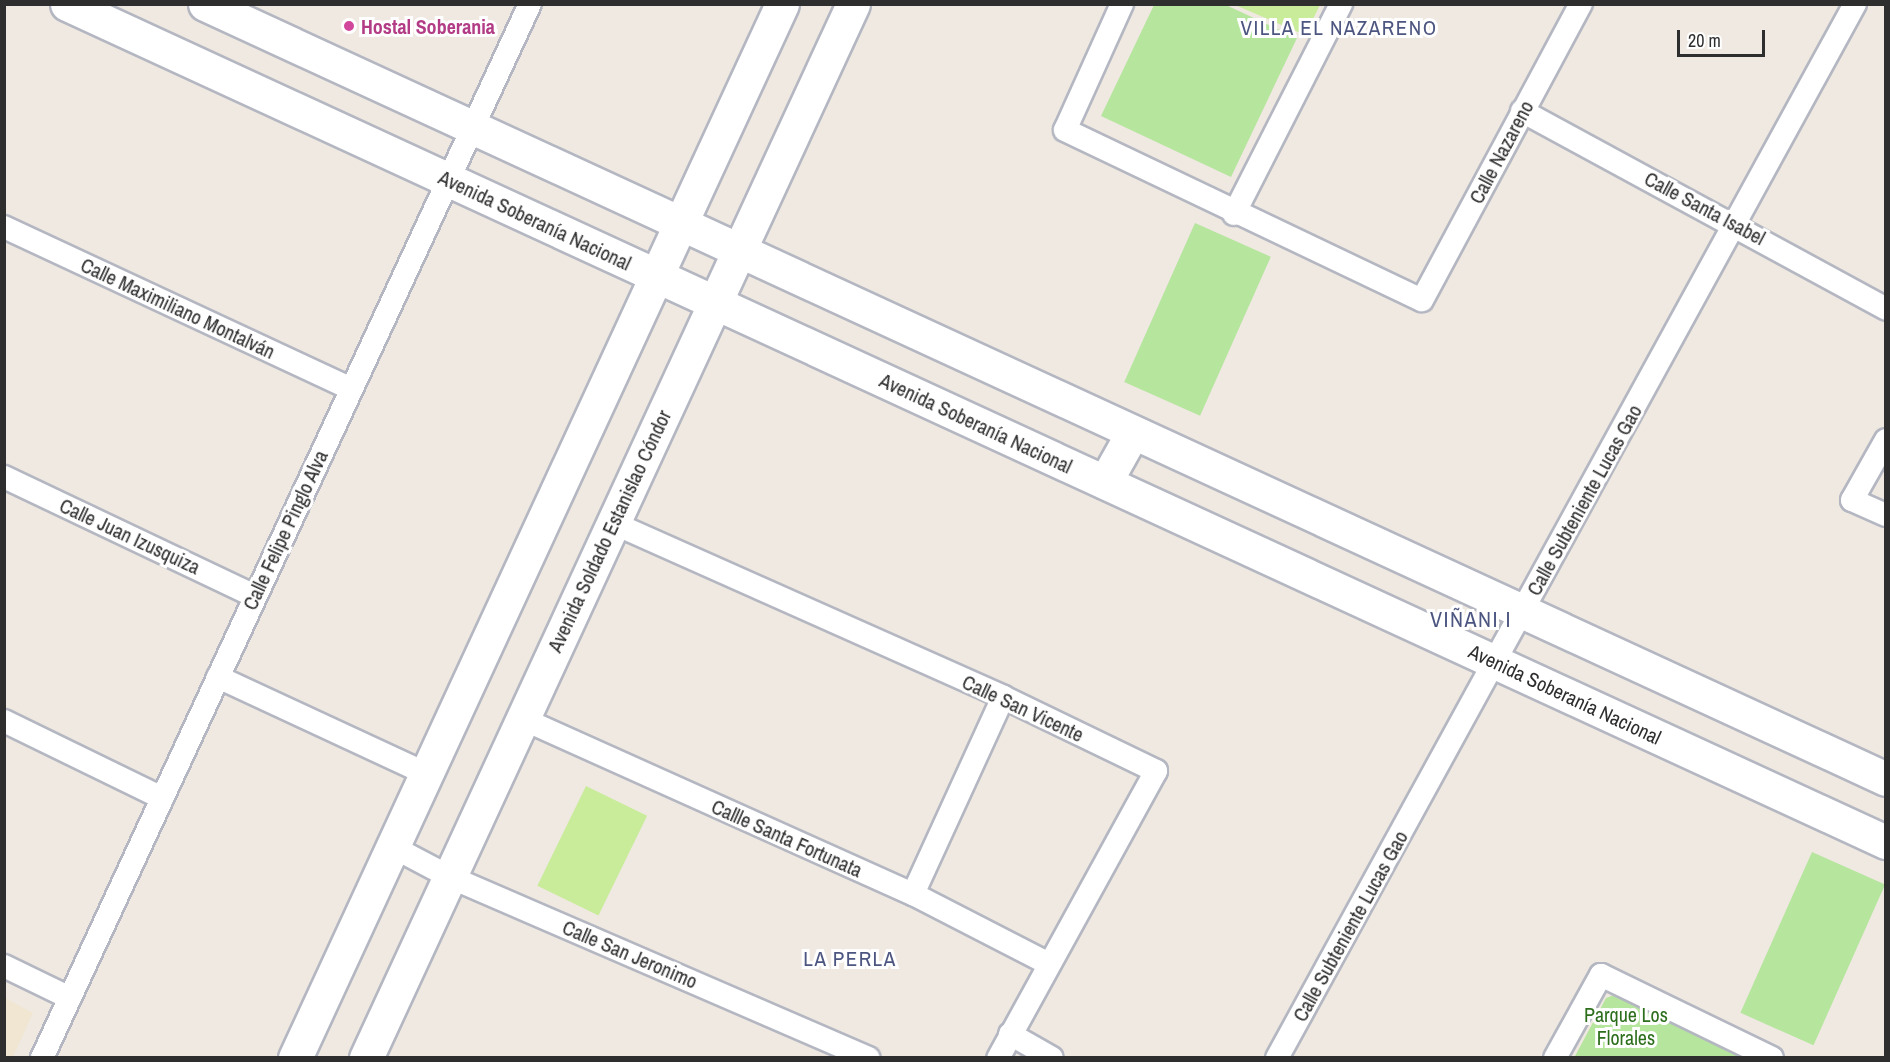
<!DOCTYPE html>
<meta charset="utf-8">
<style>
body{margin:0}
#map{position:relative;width:1890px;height:1062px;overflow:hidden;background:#efe9e1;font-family:"Archivo Narrow",sans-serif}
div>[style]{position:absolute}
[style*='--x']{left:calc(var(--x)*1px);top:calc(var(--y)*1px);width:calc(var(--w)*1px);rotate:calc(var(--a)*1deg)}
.education>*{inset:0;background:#f0e6d1}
.green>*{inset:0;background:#b6e59e;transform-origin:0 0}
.pitch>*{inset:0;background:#c9ec9a;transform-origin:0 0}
.roads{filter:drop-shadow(2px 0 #b4b7c1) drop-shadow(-2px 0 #b4b7c1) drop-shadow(0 2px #b4b7c1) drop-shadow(0 -2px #b4b7c1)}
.street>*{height:22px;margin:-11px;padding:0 11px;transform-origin:11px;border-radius:11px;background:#fff}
.secondary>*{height:33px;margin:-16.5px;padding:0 16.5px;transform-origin:16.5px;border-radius:16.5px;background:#fff}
.dots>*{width:16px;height:16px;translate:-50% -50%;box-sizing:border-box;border:3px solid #fff;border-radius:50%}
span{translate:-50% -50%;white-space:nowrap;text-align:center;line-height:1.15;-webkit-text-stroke:6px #fff;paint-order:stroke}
.hotel-label{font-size:20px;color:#b23c85;font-weight:700}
.left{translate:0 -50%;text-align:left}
.street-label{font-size:20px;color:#2e2e2e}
.park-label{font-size:20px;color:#2c6e1b}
.neighbourhood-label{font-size:21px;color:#4d5680;letter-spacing:1.5px}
.quarter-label{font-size:22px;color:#4d5680;letter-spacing:1.5px}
.frame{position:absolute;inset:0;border:6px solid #2e2e2e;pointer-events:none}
.scale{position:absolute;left:1677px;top:30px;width:88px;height:27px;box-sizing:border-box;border:3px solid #2e2e2e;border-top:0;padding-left:8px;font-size:18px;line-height:21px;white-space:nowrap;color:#2e2e2e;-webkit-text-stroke:4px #fff;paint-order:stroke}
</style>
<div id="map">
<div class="education">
<div style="clip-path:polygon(5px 998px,33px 1013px,13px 1057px,5px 1057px)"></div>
</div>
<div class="green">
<div style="clip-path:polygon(1154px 5px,1226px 5px,1297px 38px,1231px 177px,1101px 116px)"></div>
<div style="left:1195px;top:223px;width:83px;height:174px;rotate:24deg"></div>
<div style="left:1812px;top:852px;width:80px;height:176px;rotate:24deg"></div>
<div style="clip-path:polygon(1622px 992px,1735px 1046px,1741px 1057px,1574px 1058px,1606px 998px)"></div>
</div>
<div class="pitch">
<div style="clip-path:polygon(1235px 5px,1320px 4px,1320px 5px,1305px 35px)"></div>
<div style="left:586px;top:786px;width:68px;height:111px;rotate:26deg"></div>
</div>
<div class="roads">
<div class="street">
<div style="--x:1122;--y:4;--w:138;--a:114.3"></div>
<div style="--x:1065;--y:130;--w:395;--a:25.5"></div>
<div style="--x:1422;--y:300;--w:336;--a:-61.8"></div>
<div style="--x:1522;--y:111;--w:414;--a:28.5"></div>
<div style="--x:1234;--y:214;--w:236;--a:-63"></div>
<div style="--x:4;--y:227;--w:383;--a:25"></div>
<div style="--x:1886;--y:440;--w:69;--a:119.5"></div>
<div style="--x:1852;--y:500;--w:37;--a:24"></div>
<div style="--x:4;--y:477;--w:278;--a:25.4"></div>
<div style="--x:613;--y:523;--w:427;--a:24"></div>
<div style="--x:1003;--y:697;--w:170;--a:25.8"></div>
<div style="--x:1156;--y:771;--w:328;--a:118.8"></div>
<div style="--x:218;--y:677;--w:230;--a:24.9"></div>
<div style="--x:523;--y:719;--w:427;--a:24.2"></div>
<div style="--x:913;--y:894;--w:153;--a:27.2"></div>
<div style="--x:4;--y:721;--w:176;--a:26"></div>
<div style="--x:393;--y:847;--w:64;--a:27.8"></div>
<div style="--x:450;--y:877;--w:456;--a:23.4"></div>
<div style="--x:913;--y:894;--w:217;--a:-65.4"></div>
<div style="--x:4;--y:966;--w:73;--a:25.9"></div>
<div style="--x:1010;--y:1034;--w:48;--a:29.7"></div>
<div style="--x:42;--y:1058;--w:1161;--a:-65.16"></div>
<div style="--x:1277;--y:1058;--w:1202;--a:-61.26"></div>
<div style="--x:1555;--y:1058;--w:95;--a:-61"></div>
<div style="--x:1601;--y:975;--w:190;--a:25.9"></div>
</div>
<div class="secondary">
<div style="--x:67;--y:4;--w:2003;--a:24.74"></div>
<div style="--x:205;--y:4;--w:1851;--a:24.75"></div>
<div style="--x:1105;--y:482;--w:57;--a:-60.8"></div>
<div style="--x:295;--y:1058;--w:1161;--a:-65.2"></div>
<div style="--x:366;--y:1058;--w:1161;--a:-65.2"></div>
</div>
</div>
<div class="dots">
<div style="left:349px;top:26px;background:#d1479c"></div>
</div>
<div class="hotel-label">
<span class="left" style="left:361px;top:26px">Hostal Soberania</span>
</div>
<div class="street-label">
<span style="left:1501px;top:152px;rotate:-62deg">Calle Nazareno</span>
<span style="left:1705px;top:208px;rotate:28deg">Calle Santa Isabel</span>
<span style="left:535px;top:220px;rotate:25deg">Avenida Soberanía Nacional</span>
<span style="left:178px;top:308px;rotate:25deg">Calle Maximiliano Montalván</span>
<span style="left:976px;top:423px;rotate:25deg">Avenida Soberanía Nacional</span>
<span style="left:1584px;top:500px;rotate:-61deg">Calle Subteniente Lucas Gao</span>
<span style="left:285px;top:530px;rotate:-65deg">Calle Felipe Pinglo Alva</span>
<span style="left:609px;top:531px;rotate:-65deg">Avenida Soldado Estanislao Cóndor</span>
<span style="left:130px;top:536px;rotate:25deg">Calle Juan Izusquiza</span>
<span style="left:1565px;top:694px;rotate:25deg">Avenida Soberanía Nacional</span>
<span style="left:1023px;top:708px;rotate:25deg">Calle San Vicente</span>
<span style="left:787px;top:838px;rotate:24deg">Callle Santa Fortunata</span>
<span style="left:1350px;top:926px;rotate:-61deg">Calle Subteniente Lucas Gao</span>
<span style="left:630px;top:954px;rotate:23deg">Calle San Jeronimo</span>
</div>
<div class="park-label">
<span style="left:1626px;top:1026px">Parque Los<br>Florales</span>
</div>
<div class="neighbourhood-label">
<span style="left:1339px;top:28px">VILLA EL NAZARENO</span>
<span style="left:850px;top:959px">LA PERLA</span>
</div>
<div class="quarter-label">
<span style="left:1471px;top:620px">VIÑANI I</span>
</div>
<div class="frame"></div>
<div class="scale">20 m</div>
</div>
